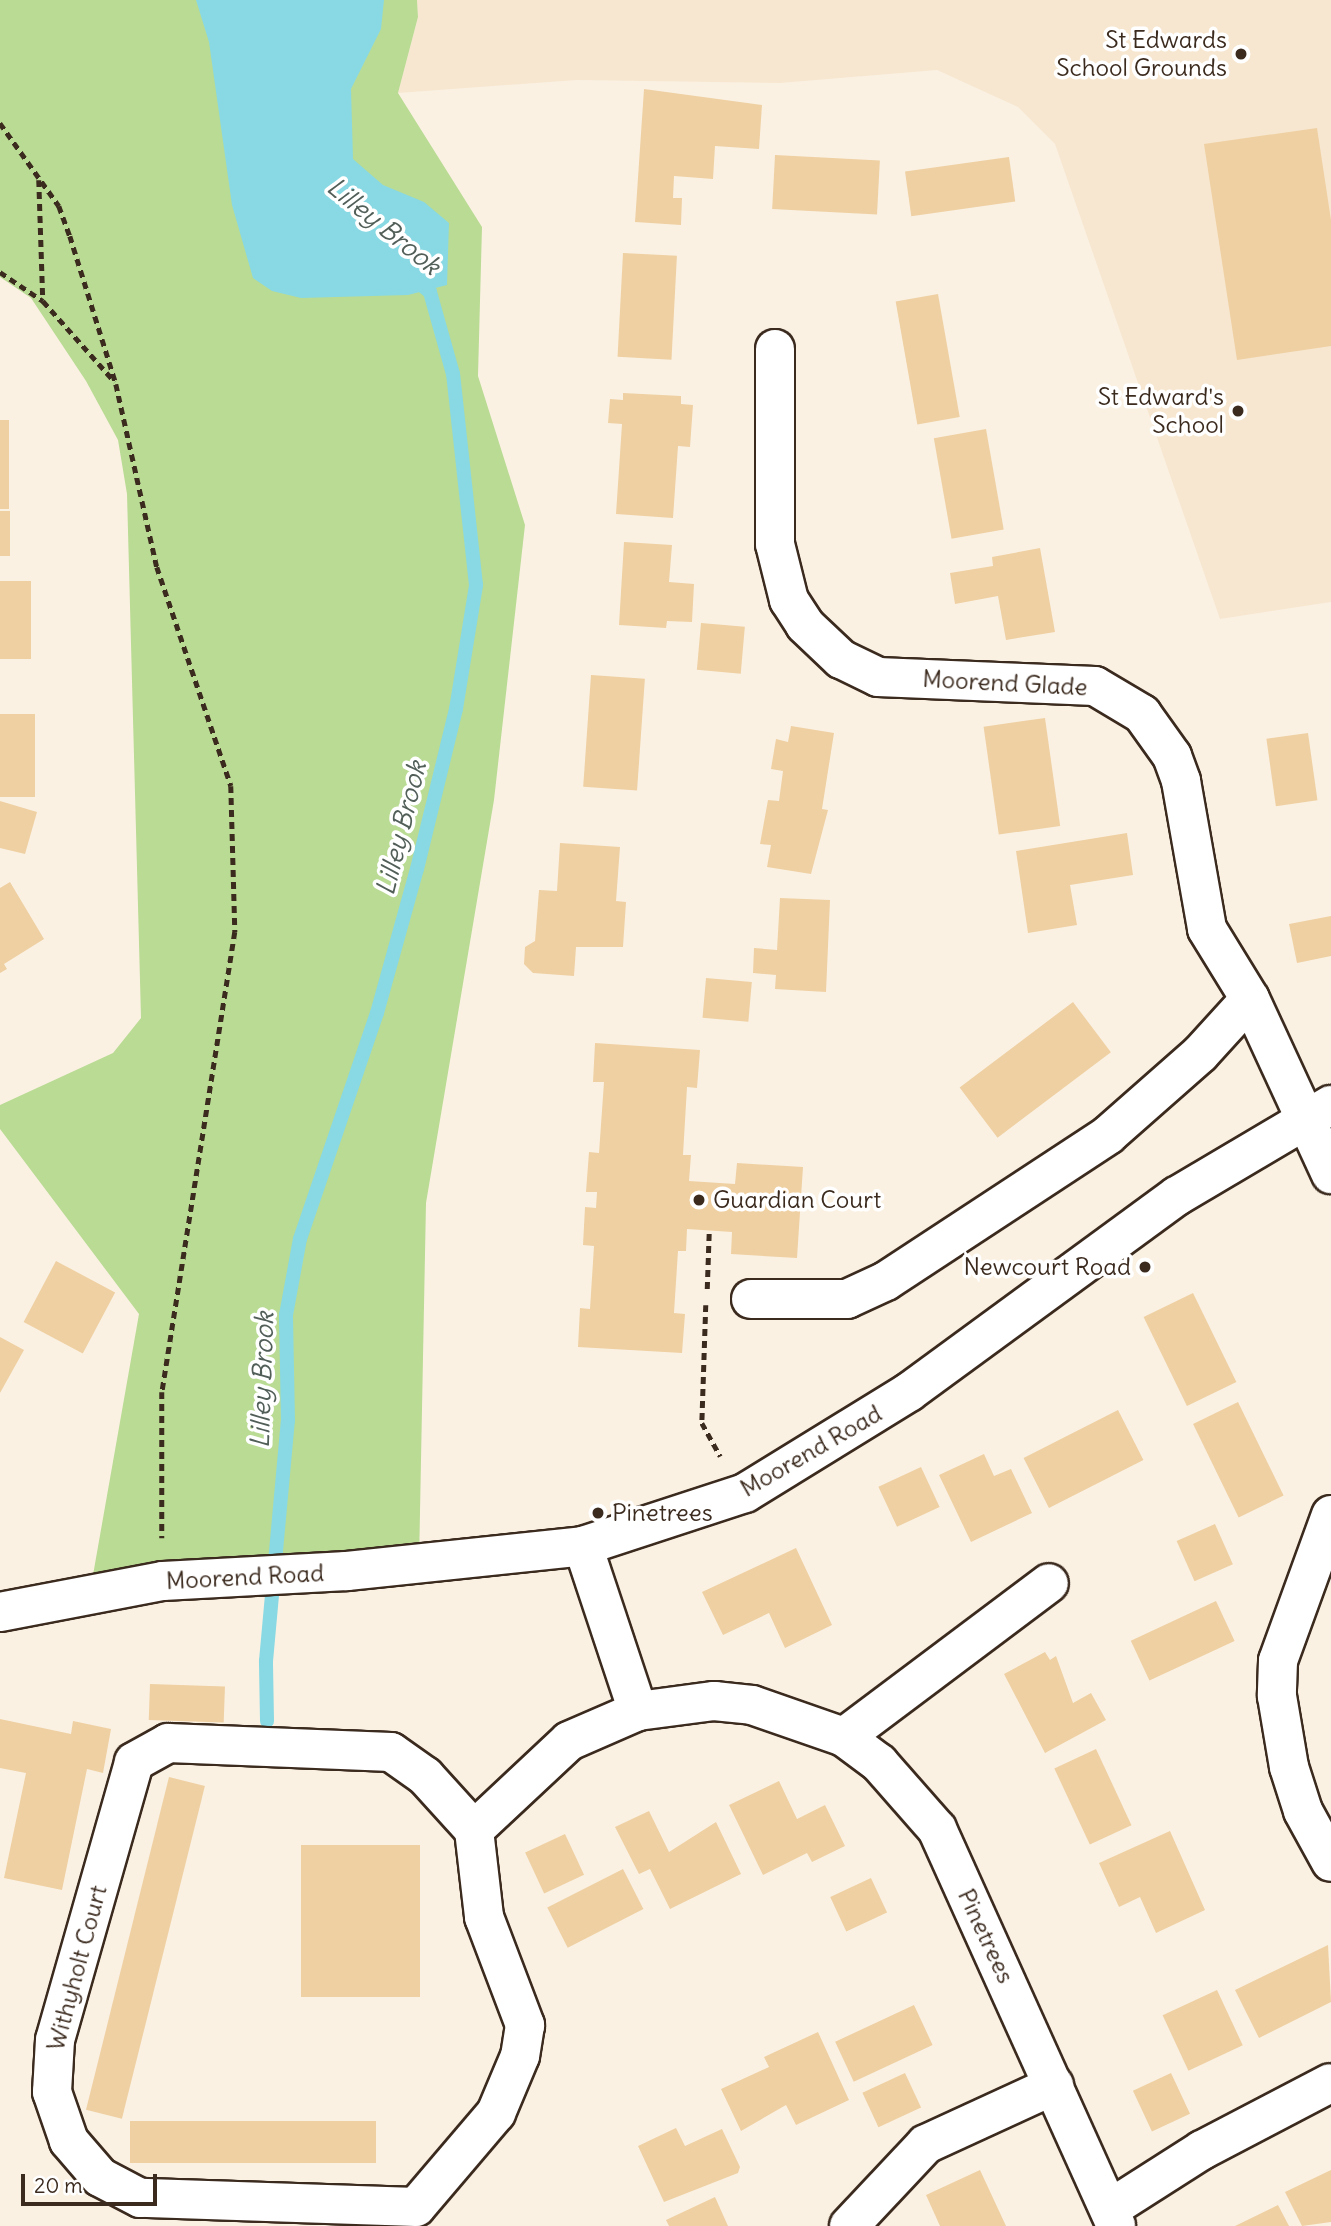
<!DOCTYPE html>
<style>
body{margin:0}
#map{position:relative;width:1331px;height:2226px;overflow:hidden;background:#faf1e3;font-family:Delius,sans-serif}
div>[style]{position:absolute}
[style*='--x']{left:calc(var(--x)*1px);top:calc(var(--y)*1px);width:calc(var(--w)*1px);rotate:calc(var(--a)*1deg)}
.built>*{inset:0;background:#f7e7d0}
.green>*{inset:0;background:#badb94}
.water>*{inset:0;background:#88d9e3}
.stream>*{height:14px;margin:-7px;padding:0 7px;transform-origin:7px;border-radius:7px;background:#88d9e3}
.building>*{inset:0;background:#efd0a2;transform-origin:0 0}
.path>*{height:4.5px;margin-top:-2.25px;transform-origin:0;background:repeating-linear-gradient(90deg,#3b2a1e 0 7px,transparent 0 12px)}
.roads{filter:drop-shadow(2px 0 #3b2a1e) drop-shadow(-2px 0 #3b2a1e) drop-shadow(0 2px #3b2a1e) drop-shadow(0 -2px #3b2a1e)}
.minor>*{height:38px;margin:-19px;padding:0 19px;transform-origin:19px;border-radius:19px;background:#fff}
.dots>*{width:19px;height:19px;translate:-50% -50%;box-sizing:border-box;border:4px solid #fff;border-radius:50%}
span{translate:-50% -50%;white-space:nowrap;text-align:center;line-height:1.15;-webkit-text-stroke:7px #fff;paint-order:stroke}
.poi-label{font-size:24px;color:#3b2a1e}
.right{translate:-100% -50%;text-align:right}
.left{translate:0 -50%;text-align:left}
.street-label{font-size:24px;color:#3b2a1e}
.water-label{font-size:26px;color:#525f59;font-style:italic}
.scale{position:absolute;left:21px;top:2174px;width:136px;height:32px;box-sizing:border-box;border:4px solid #3b2a1e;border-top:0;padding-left:9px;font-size:21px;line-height:24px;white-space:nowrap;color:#3b2a1e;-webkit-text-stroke:5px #fff;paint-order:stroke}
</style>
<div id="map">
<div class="built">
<div style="clip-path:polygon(417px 0,1331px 0,1331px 602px,1220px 619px,1055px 144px,1018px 107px,937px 70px,780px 83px,577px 80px,398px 93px,418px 17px)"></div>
</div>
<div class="green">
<div style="clip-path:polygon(0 0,417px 0,418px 17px,398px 93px,482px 227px,478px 376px,525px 525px,494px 800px,426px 1203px,419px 1564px,90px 1592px,139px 1314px,0 1129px,0 1105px,113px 1053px,141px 1018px,127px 494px,118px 440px,86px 381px,31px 298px,0 277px)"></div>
</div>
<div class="water">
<div style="clip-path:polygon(196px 0,384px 0,381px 29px,351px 89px,353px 159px,383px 185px,424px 202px,449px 223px,447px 285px,408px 295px,301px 298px,272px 291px,253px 278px,232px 205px,209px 42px)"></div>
</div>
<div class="stream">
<div style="--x:267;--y:1721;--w:60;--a:-91"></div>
<div style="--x:266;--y:1661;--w:241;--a:-84.8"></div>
<div style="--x:288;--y:1421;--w:106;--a:-91.1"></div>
<div style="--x:286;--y:1315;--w:77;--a:-79.6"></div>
<div style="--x:300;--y:1239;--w:239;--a:-71.2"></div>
<div style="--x:377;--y:1013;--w:149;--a:-74.5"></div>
<div style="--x:417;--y:869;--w:165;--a:-76.3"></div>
<div style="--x:456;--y:709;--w:126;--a:-80.8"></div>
<div style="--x:476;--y:585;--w:212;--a:-96.2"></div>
<div style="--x:453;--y:374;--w:85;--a:-105.7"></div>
<div style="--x:430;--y:292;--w:19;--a:-141"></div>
</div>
<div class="building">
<div style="clip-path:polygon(644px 89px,762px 105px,759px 149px,715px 146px,713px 179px,674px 176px,673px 198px,682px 198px,681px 225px,635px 222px)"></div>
<div style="clip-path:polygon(1317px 128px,1331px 220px,1331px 346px,1237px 360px,1204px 144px)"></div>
<div style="left:775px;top:155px;width:105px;height:54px;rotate:3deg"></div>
<div style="left:1009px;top:157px;width:45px;height:105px;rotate:82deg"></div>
<div style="left:623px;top:253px;width:54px;height:104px;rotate:3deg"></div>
<div style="left:938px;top:294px;width:125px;height:43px;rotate:80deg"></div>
<div style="clip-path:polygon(623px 393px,681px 396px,681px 404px,693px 405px,690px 447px,678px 446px,673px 518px,616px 514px,622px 424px,608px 423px,610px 399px,623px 400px)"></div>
<div style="left:0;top:420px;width:9px;height:89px"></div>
<div style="left:986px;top:429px;width:102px;height:53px;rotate:80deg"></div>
<div style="left:0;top:511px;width:10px;height:45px"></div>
<div style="clip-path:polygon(624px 542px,672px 545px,669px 582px,694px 584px,692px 622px,667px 621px,666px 628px,619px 625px)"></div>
<div style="clip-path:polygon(1040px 548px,1055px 632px,1006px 640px,998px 596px,955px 604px,950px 573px,993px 566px,992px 557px)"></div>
<div style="left:0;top:581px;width:31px;height:78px"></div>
<div style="left:701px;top:623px;width:44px;height:47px;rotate:5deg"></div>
<div style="left:591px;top:675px;width:54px;height:112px;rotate:4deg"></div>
<div style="left:0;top:714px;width:35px;height:83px"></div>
<div style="left:1045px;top:718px;width:109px;height:62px;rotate:82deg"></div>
<div style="clip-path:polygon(791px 726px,834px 733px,822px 809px,828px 810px,811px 874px,767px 867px,771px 845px,760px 844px,768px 800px,779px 801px,783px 771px,771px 769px,776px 739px,788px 742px)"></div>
<div style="left:1308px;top:733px;width:68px;height:42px;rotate:82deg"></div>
<div style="clip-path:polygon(0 801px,37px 812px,25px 854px,0 848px)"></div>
<div style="clip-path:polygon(1127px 833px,1133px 875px,1070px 885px,1077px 925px,1028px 933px,1016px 851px)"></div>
<div style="clip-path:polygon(560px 843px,620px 847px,616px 901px,626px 902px,623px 947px,576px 947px,574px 976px,533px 973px,524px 964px,525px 947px,535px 941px,539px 890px,557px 891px)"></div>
<div style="clip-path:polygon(10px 882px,44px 939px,4px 964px,7px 969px,0 973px,0 888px)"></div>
<div style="clip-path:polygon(780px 898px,830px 900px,826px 992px,775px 989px,776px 975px,753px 973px,754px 948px,777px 950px)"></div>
<div style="clip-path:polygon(1331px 916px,1331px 956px,1297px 963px,1289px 924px)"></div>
<div style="left:706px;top:978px;width:46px;height:40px;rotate:5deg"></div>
<div style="left:1073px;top:1002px;width:63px;height:142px;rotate:53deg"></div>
<div style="clip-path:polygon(595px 1043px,700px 1050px,697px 1088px,687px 1087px,683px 1155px,691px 1155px,689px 1181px,735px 1184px,737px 1163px,803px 1167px,797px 1258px,731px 1254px,732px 1232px,687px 1229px,686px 1251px,678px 1251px,674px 1313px,685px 1314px,682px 1353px,578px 1347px,580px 1308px,590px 1309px,594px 1246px,583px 1245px,585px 1207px,596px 1208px,597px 1192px,586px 1192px,589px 1152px,599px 1153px,604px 1082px,593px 1082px)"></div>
<div style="left:56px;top:1261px;width:67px;height:69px;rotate:28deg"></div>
<div style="left:1193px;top:1293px;width:99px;height:55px;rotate:64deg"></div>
<div style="clip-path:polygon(0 1337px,24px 1350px,0 1393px)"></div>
<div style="left:1238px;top:1402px;width:104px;height:50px;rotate:64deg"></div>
<div style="left:1118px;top:1410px;width:56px;height:106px;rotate:63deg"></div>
<div style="clip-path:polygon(984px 1454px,994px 1476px,1011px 1469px,1032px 1513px,971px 1542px,939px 1475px)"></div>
<div style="left:921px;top:1467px;width:44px;height:47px;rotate:65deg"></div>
<div style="left:1215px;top:1524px;width:44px;height:42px;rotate:66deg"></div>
<div style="clip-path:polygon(796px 1548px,832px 1625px,785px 1648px,769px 1613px,723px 1635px,702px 1592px)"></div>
<div style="left:1216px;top:1601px;width:44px;height:94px;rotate:65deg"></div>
<div style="clip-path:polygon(1045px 1652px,1050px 1660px,1056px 1656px,1073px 1703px,1091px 1693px,1106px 1720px,1045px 1753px,1004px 1674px)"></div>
<div style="left:150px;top:1684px;width:75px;height:36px;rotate:2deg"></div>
<div style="clip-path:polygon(0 1719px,71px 1734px,73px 1721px,111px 1729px,103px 1773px,87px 1769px,62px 1890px,4px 1878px,26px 1773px,0 1768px)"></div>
<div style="left:1096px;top:1749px;width:84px;height:46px;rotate:65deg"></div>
<div style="left:169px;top:1777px;width:37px;height:343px;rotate:14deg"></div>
<div style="clip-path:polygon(779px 1781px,797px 1819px,825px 1805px,845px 1846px,812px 1862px,807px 1853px,763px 1875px,729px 1805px)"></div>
<div style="clip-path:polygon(649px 1811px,669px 1852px,716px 1822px,741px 1874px,670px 1909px,650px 1869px,639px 1874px,615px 1827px)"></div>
<div style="clip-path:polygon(1170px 1831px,1205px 1910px,1156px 1933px,1140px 1897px,1119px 1907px,1099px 1863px)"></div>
<div style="left:565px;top:1834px;width:45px;height:44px;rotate:65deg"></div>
<div style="left:420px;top:1845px;width:152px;height:119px;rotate:90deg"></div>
<div style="left:623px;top:1869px;width:45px;height:85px;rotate:63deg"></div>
<div style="left:871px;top:1878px;width:38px;height:45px;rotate:65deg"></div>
<div style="clip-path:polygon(1328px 1945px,1331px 2002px,1259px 2038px,1235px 1990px)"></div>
<div style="left:1217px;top:1990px;width:61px;height:60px;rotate:65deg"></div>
<div style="left:914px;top:2005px;width:44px;height:87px;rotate:65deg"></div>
<div style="clip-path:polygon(818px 2032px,849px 2100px,796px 2125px,786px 2105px,741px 2131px,721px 2089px,769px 2067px,764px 2057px)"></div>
<div style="left:905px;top:2073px;width:38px;height:47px;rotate:65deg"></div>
<div style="left:1171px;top:2073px;width:45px;height:42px;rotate:65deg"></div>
<div style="left:130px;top:2121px;width:246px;height:42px"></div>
<div style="clip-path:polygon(676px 2128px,685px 2146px,722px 2129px,740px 2167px,738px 2173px,664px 2202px,638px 2146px)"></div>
<div style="clip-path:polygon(980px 2170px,1006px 2226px,940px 2226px,926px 2195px)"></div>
<div style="clip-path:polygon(1331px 2170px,1331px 2222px,1302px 2226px,1285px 2192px)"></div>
<div style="clip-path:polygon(715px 2197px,728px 2226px,669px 2226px,666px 2220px)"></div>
<div style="clip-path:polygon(1278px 2205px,1289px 2226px,1235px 2226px)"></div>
</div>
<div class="path">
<div style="--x:0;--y:123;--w:102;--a:54.6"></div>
<div style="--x:59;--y:206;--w:32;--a:70"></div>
<div style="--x:70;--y:236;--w:155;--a:72.7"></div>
<div style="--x:116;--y:384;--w:188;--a:77.4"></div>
<div style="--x:157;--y:567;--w:231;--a:71.3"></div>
<div style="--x:231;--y:786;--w:146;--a:88.4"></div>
<div style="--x:235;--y:932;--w:466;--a:99"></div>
<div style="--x:162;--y:1392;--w:146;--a:90"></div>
<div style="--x:39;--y:180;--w:120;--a:88.1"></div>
<div style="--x:0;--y:272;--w:52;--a:34"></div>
<div style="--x:43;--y:301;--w:108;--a:48.4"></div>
<div style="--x:707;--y:1289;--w:58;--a:-88"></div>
<div style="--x:706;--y:1305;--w:118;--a:91.9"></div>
<div style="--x:702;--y:1423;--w:38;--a:61"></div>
</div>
<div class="roads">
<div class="minor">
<div style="--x:775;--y:349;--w:195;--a:90"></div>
<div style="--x:775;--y:544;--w:58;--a:76"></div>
<div style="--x:789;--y:600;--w:30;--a:57"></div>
<div style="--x:805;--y:625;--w:50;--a:43.4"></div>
<div style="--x:841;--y:659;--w:41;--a:25.9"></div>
<div style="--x:878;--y:677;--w:217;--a:2.4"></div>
<div style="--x:1095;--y:686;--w:55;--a:30.8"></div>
<div style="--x:1142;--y:714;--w:52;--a:54.5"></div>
<div style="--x:1172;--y:756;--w:27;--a:70"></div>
<div style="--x:1181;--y:781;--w:150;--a:80"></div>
<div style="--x:1207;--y:929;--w:82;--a:58.4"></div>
<div style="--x:1250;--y:999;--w:193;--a:65.2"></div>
<div style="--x:751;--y:1299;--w:96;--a:0"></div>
<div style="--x:847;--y:1299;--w:43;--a:-24.8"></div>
<div style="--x:886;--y:1281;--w:266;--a:-33.3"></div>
<div style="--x:1108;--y:1135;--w:123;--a:-41.4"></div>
<div style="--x:1200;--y:1054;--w:74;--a:-47.7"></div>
<div style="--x:1331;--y:1515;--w:155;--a:110"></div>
<div style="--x:1278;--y:1661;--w:35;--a:92"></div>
<div style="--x:1277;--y:1696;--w:72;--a:80.4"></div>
<div style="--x:1289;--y:1767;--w:46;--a:72.3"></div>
<div style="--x:1303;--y:1811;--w:58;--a:61.2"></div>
<div style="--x:583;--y:1546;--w:174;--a:71.6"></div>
<div style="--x:0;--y:1612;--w:166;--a:-10.8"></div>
<div style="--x:163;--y:1581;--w:184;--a:-3.1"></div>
<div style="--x:347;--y:1571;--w:237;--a:-6"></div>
<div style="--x:583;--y:1546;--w:170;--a:-18.1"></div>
<div style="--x:745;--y:1493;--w:193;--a:-31.6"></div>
<div style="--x:909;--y:1392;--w:332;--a:-36.2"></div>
<div style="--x:1177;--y:1196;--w:179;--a:-30.6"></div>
<div style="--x:844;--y:1737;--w:256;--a:-36.9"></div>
<div style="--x:168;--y:1743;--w:223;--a:2.3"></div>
<div style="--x:391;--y:1752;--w:42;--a:35.2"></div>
<div style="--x:425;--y:1776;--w:73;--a:47.8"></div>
<div style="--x:474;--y:1830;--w:88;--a:83.4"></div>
<div style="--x:484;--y:1917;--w:116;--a:69.2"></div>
<div style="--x:525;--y:2025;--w:31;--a:99"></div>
<div style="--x:520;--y:2056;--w:62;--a:112.8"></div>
<div style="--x:496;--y:2113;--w:123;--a:130.4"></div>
<div style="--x:416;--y:2207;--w:276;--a:-178.1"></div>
<div style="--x:140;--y:2198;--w:45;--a:-152.3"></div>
<div style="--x:100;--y:2177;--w:48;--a:-130.7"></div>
<div style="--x:69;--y:2141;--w:52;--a:-109.1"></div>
<div style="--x:52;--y:2092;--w:52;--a:-86.7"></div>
<div style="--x:55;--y:2040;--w:289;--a:-74.1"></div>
<div style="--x:134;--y:1762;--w:39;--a:-29"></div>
<div style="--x:474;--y:1830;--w:130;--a:-43.1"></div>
<div style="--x:569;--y:1741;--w:75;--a:-23.5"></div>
<div style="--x:638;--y:1711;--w:77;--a:-7.5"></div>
<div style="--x:714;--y:1701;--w:38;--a:6"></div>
<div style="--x:752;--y:1705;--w:97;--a:19.2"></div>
<div style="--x:844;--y:1737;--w:44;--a:36.6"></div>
<div style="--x:879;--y:1763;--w:88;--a:48.7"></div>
<div style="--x:937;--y:1829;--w:435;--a:65.7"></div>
<div style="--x:1111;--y:2208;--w:108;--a:-32.5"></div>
<div style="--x:1202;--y:2150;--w:144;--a:-27.6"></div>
<div style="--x:849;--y:2226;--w:112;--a:-46.8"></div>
<div style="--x:926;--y:2144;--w:141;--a:-24.7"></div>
</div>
</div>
<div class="dots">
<div style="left:1241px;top:54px;background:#3b2a1e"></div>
<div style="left:1238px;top:411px;background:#3b2a1e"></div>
<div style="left:699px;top:1200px;background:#3b2a1e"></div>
<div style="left:1145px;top:1267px;background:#3b2a1e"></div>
<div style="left:598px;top:1513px;background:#3b2a1e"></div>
</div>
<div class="poi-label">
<span class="right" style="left:1227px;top:54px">St Edwards<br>School Grounds</span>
<span class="right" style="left:1224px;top:411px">St Edward's<br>School</span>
<span class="left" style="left:713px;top:1200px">Guardian Court</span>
<span class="right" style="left:1131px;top:1267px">Newcourt Road</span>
<span class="left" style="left:612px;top:1513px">Pinetrees</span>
</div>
<div class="street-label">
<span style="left:1005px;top:683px;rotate:3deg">Moorend Glade</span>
<span style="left:811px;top:1451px;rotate:-30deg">Moorend Road</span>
<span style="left:245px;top:1577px;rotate:-3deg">Moorend Road</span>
<span style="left:986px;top:1936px;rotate:65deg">Pinetrees</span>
<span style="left:77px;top:1968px;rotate:-75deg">Withyholt Court</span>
</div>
<div class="water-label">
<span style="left:384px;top:226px;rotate:39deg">Lilley Brook</span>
<span style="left:401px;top:828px;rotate:-76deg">Lilley Brook</span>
<span style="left:262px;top:1380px;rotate:-88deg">Lilley Brook</span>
</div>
<div class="scale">20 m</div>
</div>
